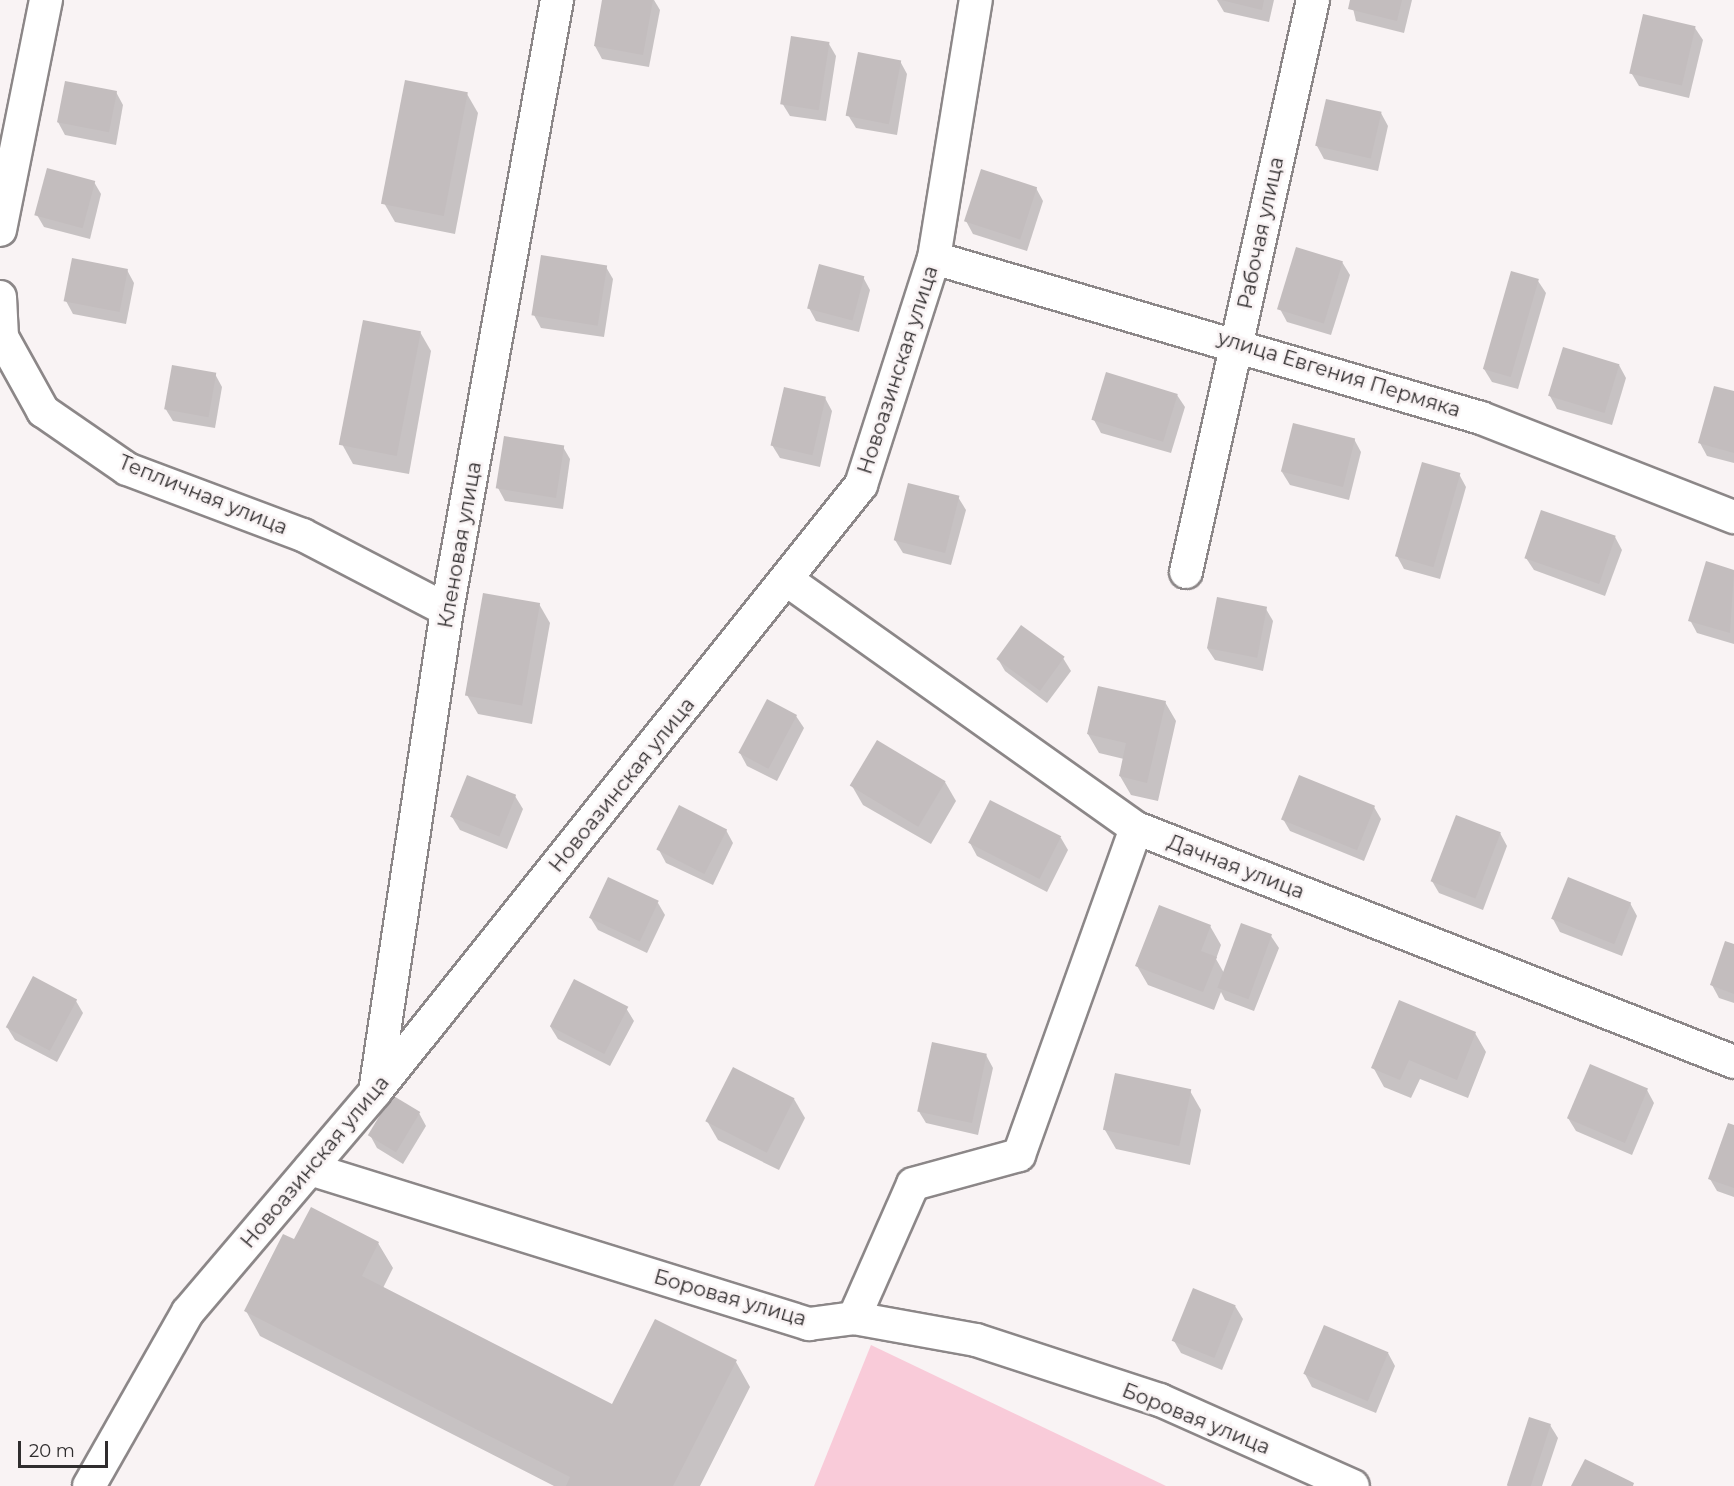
<!DOCTYPE html>
<meta charset="utf-8">
<style>
body{margin:0}
#map{position:relative;width:1734px;height:1486px;overflow:hidden;background:#f9f3f4;font-family:Montserrat,sans-serif}
div>[style]{position:absolute}
[style*='--x']{left:calc(var(--x)*1px);top:calc(var(--y)*1px);width:calc(var(--w)*1px);rotate:calc(var(--a)*1deg)}
.green>*{inset:0;background:#f9cbd9}
.shadow>*{inset:0;background:#0003}
.building>*{inset:0;background:#c3bdbe;transform-origin:0 0}
.roads{filter:drop-shadow(2px 0 #8c8788) drop-shadow(-2px 0 #8c8788) drop-shadow(0 2px #8c8788) drop-shadow(0 -2px #8c8788)}
.minor>*{height:32px;margin:-16px;padding:0 16px;transform-origin:16px;border-radius:16px;background:#fff}
span{translate:-50% -50%;white-space:nowrap;text-align:center;line-height:1.15;-webkit-text-stroke:5px #f9f3f4;paint-order:stroke}
.street-label{font-size:20px;color:#302d2e}
.scale{position:absolute;left:18px;top:1441px;width:90px;height:27px;box-sizing:border-box;border:3px solid #302d2e;border-top:0;padding-left:8px;font-size:18px;line-height:21px;white-space:nowrap;color:#302d2e;-webkit-text-stroke:4px #f9f3f4;paint-order:stroke}
</style>
<div id="map">
<div class="green">
<div style="clip-path:polygon(871px 1345px,1166px 1486px,814px 1486px)"></div>
</div>
<div class="shadow">
<div style="clip-path:polygon(603px 0,654px 0,660px 10px,649px 67px,602px 59px,595px 46px)"></div>
<div style="clip-path:polygon(1217px 0,1274px 0,1269px 22px,1224px 12px)"></div>
<div style="clip-path:polygon(1351px 0,1412px 0,1404px 33px,1356px 21px)"></div>
<div style="clip-path:polygon(1695px 28px,1703px 40px,1689px 98px,1639px 86px,1632px 74px)"></div>
<div style="clip-path:polygon(829px 44px,836px 56px,826px 121px,790px 116px,782px 103px)"></div>
<div style="clip-path:polygon(900px 61px,907px 74px,897px 135px,856px 128px,848px 115px)"></div>
<div style="clip-path:polygon(116px 92px,123px 105px,116px 145px,65px 135px,58px 122px)"></div>
<div style="clip-path:polygon(467px 94px,478px 113px,455px 234px,395px 222px,384px 203px)"></div>
<div style="clip-path:polygon(1381px 113px,1388px 126px,1378px 171px,1324px 159px,1317px 146px)"></div>
<div style="clip-path:polygon(94px 182px,101px 194px,90px 239px,44px 227px,37px 215px)"></div>
<div style="clip-path:polygon(1036px 188px,1043px 201px,1027px 251px,973px 234px,966px 221px)"></div>
<div style="clip-path:polygon(1342px 262px,1350px 275px,1331px 335px,1287px 322px,1280px 309px)"></div>
<div style="clip-path:polygon(606px 267px,613px 279px,604px 337px,541px 328px,534px 315px)"></div>
<div style="clip-path:polygon(127px 270px,134px 283px,126px 324px,73px 314px,66px 301px)"></div>
<div style="clip-path:polygon(863px 277px,870px 290px,859px 332px,816px 321px,809px 308px)"></div>
<div style="clip-path:polygon(1538px 281px,1546px 293px,1518px 389px,1492px 382px,1484px 369px)"></div>
<div style="clip-path:polygon(420px 332px,431px 351px,409px 474px,353px 464px,342px 444px)"></div>
<div style="clip-path:polygon(1619px 365px,1626px 378px,1612px 425px,1557px 409px,1550px 396px)"></div>
<div style="clip-path:polygon(215px 374px,222px 387px,215px 428px,173px 421px,165px 408px)"></div>
<div style="clip-path:polygon(1734px 393px,1734px 463px,1707px 456px,1700px 443px)"></div>
<div style="clip-path:polygon(1177px 395px,1185px 407px,1171px 453px,1101px 433px,1094px 420px)"></div>
<div style="clip-path:polygon(825px 398px,832px 411px,820px 467px,780px 458px,772px 445px)"></div>
<div style="clip-path:polygon(1354px 439px,1361px 452px,1349px 500px,1290px 485px,1282px 472px)"></div>
<div style="clip-path:polygon(563px 447px,570px 459px,563px 509px,505px 501px,498px 488px)"></div>
<div style="clip-path:polygon(1459px 474px,1466px 487px,1440px 579px,1404px 569px,1397px 556px)"></div>
<div style="clip-path:polygon(958px 497px,966px 510px,951px 565px,903px 553px,895px 540px)"></div>
<div style="clip-path:polygon(1615px 537px,1622px 550px,1605px 596px,1534px 570px,1526px 558px)"></div>
<div style="clip-path:polygon(1707px 563px,1734px 571px,1734px 644px,1697px 633px,1690px 620px)"></div>
<div style="clip-path:polygon(539px 604px,550px 623px,532px 724px,478px 714px,467px 695px)"></div>
<div style="clip-path:polygon(1266px 609px,1273px 621px,1263px 671px,1215px 660px,1207px 648px)"></div>
<div style="clip-path:polygon(1063px 658px,1071px 671px,1047px 703px,1005px 671px,998px 659px)"></div>
<div style="clip-path:polygon(1165px 702px,1176px 721px,1158px 801px,1131px 795px,1120px 776px,1124px 759px,1099px 753px,1088px 734px)"></div>
<div style="clip-path:polygon(796px 716px,804px 728px,777px 781px,747px 766px,740px 753px)"></div>
<div style="clip-path:polygon(945px 782px,956px 801px,931px 844px,863px 805px,852px 786px)"></div>
<div style="clip-path:polygon(515px 796px,523px 809px,507px 849px,460px 830px,452px 817px)"></div>
<div style="clip-path:polygon(1374px 807px,1381px 819px,1364px 861px,1290px 831px,1283px 819px)"></div>
<div style="clip-path:polygon(726px 830px,733px 843px,713px 885px,666px 863px,659px 850px)"></div>
<div style="clip-path:polygon(1500px 833px,1507px 846px,1483px 910px,1439px 893px,1432px 881px)"></div>
<div style="clip-path:polygon(1061px 838px,1068px 850px,1047px 892px,977px 856px,970px 843px)"></div>
<div style="clip-path:polygon(658px 903px,665px 915px,647px 953px,598px 930px,590px 917px)"></div>
<div style="clip-path:polygon(1630px 903px,1637px 916px,1622px 956px,1560px 932px,1553px 919px)"></div>
<div style="clip-path:polygon(1210px 926px,1221px 945px,1216px 959px,1224px 973px,1271px 936px,1279px 948px,1254px 1011px,1225px 1000px,1221px 992px,1214px 1010px,1148px 985px,1137px 966px)"></div>
<div style="clip-path:polygon(1734px 946px,1734px 1003px,1719px 998px,1712px 985px)"></div>
<div style="clip-path:polygon(76px 1001px,83px 1013px,57px 1062px,15px 1040px,7px 1027px)"></div>
<div style="clip-path:polygon(626px 1008px,634px 1021px,610px 1066px,558px 1039px,550px 1026px)"></div>
<div style="clip-path:polygon(1475px 1033px,1486px 1052px,1468px 1098px,1420px 1079px,1411px 1098px,1384px 1087px,1373px 1067px)"></div>
<div style="clip-path:polygon(986px 1055px,993px 1068px,978px 1135px,926px 1123px,918px 1110px)"></div>
<div style="clip-path:polygon(1647px 1090px,1654px 1103px,1632px 1155px,1576px 1131px,1568px 1118px)"></div>
<div style="clip-path:polygon(1190px 1091px,1201px 1110px,1190px 1165px,1116px 1149px,1105px 1130px)"></div>
<div style="clip-path:polygon(794px 1099px,805px 1118px,779px 1170px,718px 1140px,707px 1121px)"></div>
<div style="clip-path:polygon(419px 1113px,426px 1126px,403px 1164px,377px 1148px,370px 1135px)"></div>
<div style="clip-path:polygon(1734px 1127px,1734px 1197px,1717px 1191px,1710px 1179px)"></div>
<div style="clip-path:polygon(295px 1241px,378px 1243px,393px 1268px,383px 1288px,613px 1406px,736px 1362px,750px 1387px,700px 1486px,554px 1486px,260px 1336px,246px 1311px)"></div>
<div style="clip-path:polygon(1235px 1306px,1243px 1319px,1222px 1370px,1181px 1353px,1174px 1341px)"></div>
<div style="clip-path:polygon(1388px 1353px,1395px 1366px,1376px 1413px,1312px 1387px,1305px 1374px)"></div>
<div style="clip-path:polygon(1550px 1425px,1558px 1438px,1542px 1486px,1508px 1486px)"></div>
</div>
<div class="building">
<div style="clip-path:polygon(602px 0,653px 0,643px 55px,594px 46px)"></div>
<div style="clip-path:polygon(1221px 0,1264px 0,1262px 10px)"></div>
<div style="clip-path:polygon(1350px 0,1402px 0,1397px 21px,1348px 9px)"></div>
<div style="left:1643px;top:14px;width:54px;height:61px;rotate:13deg"></div>
<div style="left:791px;top:36px;width:39px;height:69px;rotate:9deg"></div>
<div style="left:858px;top:52px;width:44px;height:65px;rotate:11deg"></div>
<div style="left:405px;top:80px;width:64px;height:126px;rotate:11deg"></div>
<div style="left:65px;top:81px;width:53px;height:42px;rotate:11deg"></div>
<div style="left:1326px;top:99px;width:57px;height:48px;rotate:13deg"></div>
<div style="left:47px;top:168px;width:50px;height:49px;rotate:15deg"></div>
<div style="left:981px;top:169px;width:59px;height:55px;rotate:18deg"></div>
<div style="left:1296px;top:247px;width:49px;height:65px;rotate:17deg"></div>
<div style="left:541px;top:255px;width:67px;height:61px;rotate:9deg"></div>
<div style="left:72px;top:258px;width:57px;height:44px;rotate:11deg"></div>
<div style="left:819px;top:264px;width:47px;height:46px;rotate:15deg"></div>
<div style="left:1511px;top:271px;width:29px;height:102px;rotate:16deg"></div>
<div style="left:363px;top:320px;width:59px;height:127px;rotate:11deg"></div>
<div style="left:1563px;top:347px;width:59px;height:51px;rotate:17deg"></div>
<div style="left:172px;top:365px;width:45px;height:45px;rotate:10deg"></div>
<div style="left:1106px;top:372px;width:75px;height:50px;rotate:17deg"></div>
<div style="clip-path:polygon(1714px 386px,1734px 391px,1734px 453px,1698px 443px)"></div>
<div style="left:784px;top:387px;width:43px;height:60px;rotate:13deg"></div>
<div style="left:1293px;top:423px;width:64px;height:50px;rotate:14deg"></div>
<div style="left:504px;top:436px;width:61px;height:53px;rotate:9deg"></div>
<div style="left:1422px;top:462px;width:40px;height:98px;rotate:16deg"></div>
<div style="left:908px;top:483px;width:53px;height:59px;rotate:14deg"></div>
<div style="left:1541px;top:510px;width:79px;height:51px;rotate:19deg"></div>
<div style="clip-path:polygon(1706px 561px,1734px 570px,1730px 633px,1688px 621px)"></div>
<div style="left:483px;top:593px;width:58px;height:104px;rotate:10deg"></div>
<div style="left:1217px;top:597px;width:51px;height:52px;rotate:11deg"></div>
<div style="left:1021px;top:625px;width:54px;height:42px;rotate:36deg"></div>
<div style="clip-path:polygon(1098px 686px,1166px 701px,1147px 783px,1119px 776px,1126px 743px,1087px 734px)"></div>
<div style="left:767px;top:699px;width:34px;height:61px;rotate:28deg"></div>
<div style="left:877px;top:740px;width:80px;height:53px;rotate:31deg"></div>
<div style="left:467px;top:775px;width:53px;height:45px;rotate:22deg"></div>
<div style="left:1299px;top:775px;width:82px;height:48px;rotate:22deg"></div>
<div style="left:990px;top:800px;width:80px;height:48px;rotate:27deg"></div>
<div style="left:679px;top:805px;width:54px;height:50px;rotate:27deg"></div>
<div style="left:1456px;top:815px;width:48px;height:71px;rotate:21deg"></div>
<div style="left:608px;top:877px;width:56px;height:45px;rotate:25deg"></div>
<div style="left:1568px;top:877px;width:68px;height:45px;rotate:22deg"></div>
<div style="clip-path:polygon(1159px 905px,1211px 925px,1201px 951px,1217px 957px,1203px 992px,1135px 966px)"></div>
<div style="left:1241px;top:923px;width:33px;height:69px;rotate:20deg"></div>
<div style="clip-path:polygon(1725px 941px,1734px 944px,1734px 994px,1710px 985px)"></div>
<div style="left:33px;top:976px;width:50px;height:58px;rotate:28deg"></div>
<div style="left:574px;top:979px;width:61px;height:53px;rotate:27deg"></div>
<div style="clip-path:polygon(1399px 1000px,1476px 1032px,1457px 1080px,1409px 1060px,1400px 1080px,1371px 1068px)"></div>
<div style="left:932px;top:1042px;width:56px;height:71px;rotate:12deg"></div>
<div style="left:1590px;top:1064px;width:63px;height:59px;rotate:23deg"></div>
<div style="left:733px;top:1067px;width:69px;height:61px;rotate:27deg"></div>
<div style="left:1115px;top:1073px;width:78px;height:58px;rotate:12deg"></div>
<div style="left:392px;top:1095px;width:33px;height:47px;rotate:31deg"></div>
<div style="clip-path:polygon(1728px 1123px,1734px 1125px,1734px 1188px,1708px 1179px)"></div>
<div style="clip-path:polygon(311px 1207px,379px 1242px,362px 1276px,612px 1404px,655px 1319px,737px 1360px,673px 1486px,566px 1486px,570px 1477px,244px 1311px,283px 1234px,294px 1239px)"></div>
<div style="left:1193px;top:1288px;width:46px;height:57px;rotate:22deg"></div>
<div style="left:1324px;top:1325px;width:70px;height:53px;rotate:23deg"></div>
<div style="left:1529px;top:1417px;width:23px;height:72px;rotate:18deg"></div>
<div style="clip-path:polygon(1585px 1459px,1634px 1483px,1633px 1486px,1571px 1486px)"></div>
</div>
<div class="roads">
<div class="minor">
<div style="--x:0;--y:230;--w:235;--a:-78.7"></div>
<div style="--x:934;--y:258;--w:570;--a:16.3"></div>
<div style="--x:1481;--y:418;--w:272;--a:21.4"></div>
<div style="--x:0;--y:297;--w:40;--a:87.1"></div>
<div style="--x:2;--y:337;--w:85;--a:61"></div>
<div style="--x:43;--y:411;--w:102;--a:34.6"></div>
<div style="--x:127;--y:469;--w:188;--a:20.6"></div>
<div style="--x:303;--y:535;--w:162;--a:27.5"></div>
<div style="--x:1186;--y:572;--w:586;--a:-77.48"></div>
<div style="--x:787;--y:580;--w:428;--a:35.4"></div>
<div style="--x:1136;--y:828;--w:642;--a:21.37"></div>
<div style="--x:375;--y:1092;--w:487;--a:-81.5"></div>
<div style="--x:447;--y:610;--w:620;--a:-79.78"></div>
<div style="--x:310;--y:1169;--w:523;--a:17.26"></div>
<div style="--x:809;--y:1324;--w:45;--a:-7.6"></div>
<div style="--x:854;--y:1318;--w:124;--a:10.2"></div>
<div style="--x:976;--y:1340;--w:194;--a:18.1"></div>
<div style="--x:1160;--y:1400;--w:211;--a:24"></div>
<div style="--x:854;--y:1318;--w:146;--a:-66.2"></div>
<div style="--x:913;--y:1184;--w:110;--a:-15.3"></div>
<div style="--x:1019;--y:1155;--w:347;--a:-70.3"></div>
<div style="--x:89;--y:1486;--w:200;--a:-60.4"></div>
<div style="--x:188;--y:1312;--w:289;--a:-49.6"></div>
<div style="--x:375;--y:1092;--w:778;--a:-51.32"></div>
<div style="--x:861;--y:485;--w:238;--a:-72.2"></div>
<div style="--x:934;--y:258;--w:261;--a:-80.8"></div>
</div>
</div>
<div class="street-label">
<span style="left:1261px;top:233px;rotate:-78deg">Рабочая улица</span>
<span style="left:898px;top:370px;rotate:-72deg">Новоазинская улица</span>
<span style="left:1339px;top:374px;rotate:17deg">улица Евгения Пермяка</span>
<span style="left:203px;top:495px;rotate:22deg">Тепличная улица</span>
<span style="left:460px;top:545px;rotate:-80deg">Кленовая улица</span>
<span style="left:622px;top:785px;rotate:-51deg">Новоазинская улица</span>
<span style="left:1236px;top:867px;rotate:21deg">Дачная улица</span>
<span style="left:315px;top:1162px;rotate:-50deg">Новоазинская улица</span>
<span style="left:730px;top:1298px;rotate:16deg">Боровая улица</span>
<span style="left:1196px;top:1419px;rotate:22deg">Боровая улица</span>
</div>
<div class="scale">20 m</div>
</div>
